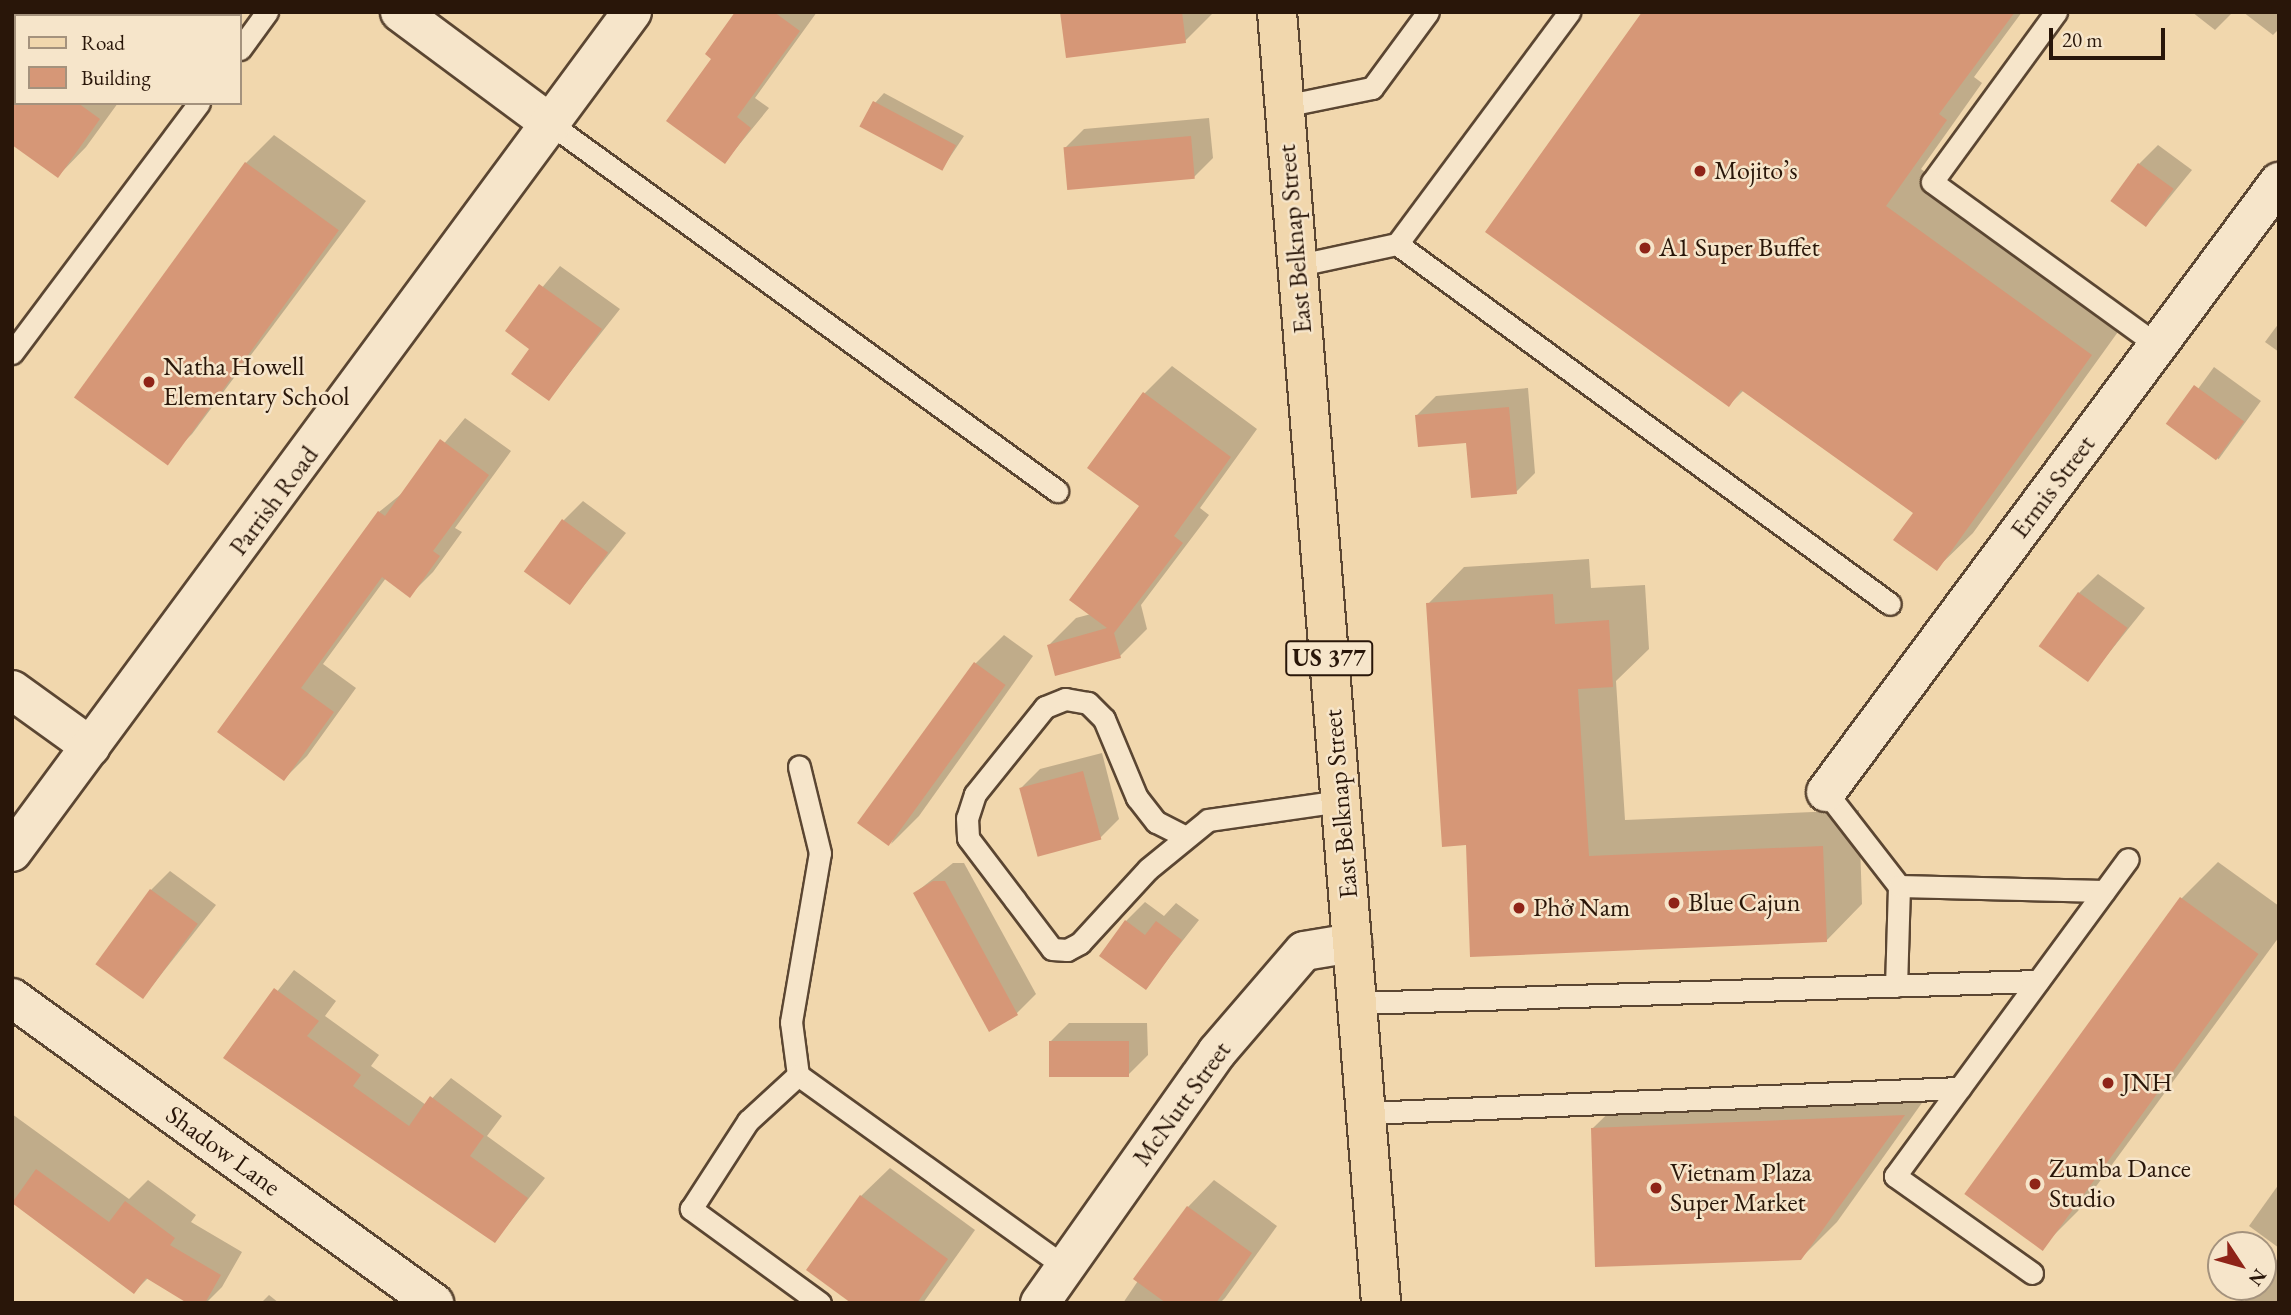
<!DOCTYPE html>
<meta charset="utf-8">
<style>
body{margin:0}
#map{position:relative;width:2291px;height:1315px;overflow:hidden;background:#f1d7ad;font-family:"EB Garamond",serif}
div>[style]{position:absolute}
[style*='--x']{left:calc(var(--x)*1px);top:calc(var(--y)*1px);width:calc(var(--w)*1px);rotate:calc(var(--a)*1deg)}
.shadow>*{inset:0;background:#0003;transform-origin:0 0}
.building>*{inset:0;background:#d69777;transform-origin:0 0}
.roads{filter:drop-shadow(2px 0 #5b4632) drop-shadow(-2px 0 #5b4632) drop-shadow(0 2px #5b4632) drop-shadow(0 -2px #5b4632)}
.service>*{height:21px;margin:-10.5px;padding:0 10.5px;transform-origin:10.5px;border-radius:10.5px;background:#f6e5ca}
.minor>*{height:38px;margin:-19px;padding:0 19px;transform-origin:19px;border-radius:19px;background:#f6e5ca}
.primary>*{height:38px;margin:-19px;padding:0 19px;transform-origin:19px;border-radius:19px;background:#f1d7ad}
.dots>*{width:19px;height:19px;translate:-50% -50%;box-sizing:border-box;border:4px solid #f6e5ca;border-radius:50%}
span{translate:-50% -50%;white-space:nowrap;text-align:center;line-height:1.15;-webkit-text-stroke:5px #f6e5ca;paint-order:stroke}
.shield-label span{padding:2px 5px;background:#f6e5ca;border:2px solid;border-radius:5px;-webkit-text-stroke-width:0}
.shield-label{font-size:24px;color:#291609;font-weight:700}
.poi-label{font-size:26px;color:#291609}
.left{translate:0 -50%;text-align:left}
.street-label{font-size:26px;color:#291609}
.frame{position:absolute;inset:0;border:14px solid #291609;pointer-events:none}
.legend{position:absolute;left:14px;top:14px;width:228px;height:91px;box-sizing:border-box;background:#f6e5ca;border:2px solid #a4927d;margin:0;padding:9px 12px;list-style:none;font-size:21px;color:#291609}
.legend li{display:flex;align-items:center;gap:14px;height:35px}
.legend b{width:35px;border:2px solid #a4927d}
.north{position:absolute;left:2207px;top:1231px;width:70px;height:70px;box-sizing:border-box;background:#f6e5ca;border:2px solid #a4927d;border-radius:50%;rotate:126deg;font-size:19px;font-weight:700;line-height:28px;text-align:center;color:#291609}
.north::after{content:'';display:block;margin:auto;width:24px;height:32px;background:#8f2418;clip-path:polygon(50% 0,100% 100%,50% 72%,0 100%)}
.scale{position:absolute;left:2049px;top:28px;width:116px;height:32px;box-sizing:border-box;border:4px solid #291609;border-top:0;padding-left:9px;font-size:21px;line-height:24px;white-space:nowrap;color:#291609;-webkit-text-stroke:5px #f6e5ca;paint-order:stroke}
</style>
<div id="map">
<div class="shadow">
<div style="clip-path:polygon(12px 12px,164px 12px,16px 16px,16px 103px,118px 103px,86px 147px,58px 176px,12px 143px)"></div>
<div style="clip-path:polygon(737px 12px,817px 12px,755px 98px,769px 108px,725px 162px,714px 58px)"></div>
<div style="clip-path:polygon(1062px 12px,1214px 12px,1185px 41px)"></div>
<div style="clip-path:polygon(1644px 12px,2022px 12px,1974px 77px,1982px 83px,1921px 169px,2128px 318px,1973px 533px,1936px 569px,1915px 513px,1744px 390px,1729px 405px)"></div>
<div style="clip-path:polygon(2192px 12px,2233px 12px,2215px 30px)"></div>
<div style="clip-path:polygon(2243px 12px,2279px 12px,2279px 29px,2273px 35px)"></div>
<div style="clip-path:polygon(884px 93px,964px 136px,942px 169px,875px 103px)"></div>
<div style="clip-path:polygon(1209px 118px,1213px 158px,1194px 177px,1065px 148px,1084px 129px)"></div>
<div style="clip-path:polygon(274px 135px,366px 201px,192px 434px,164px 462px,246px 163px)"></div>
<div style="clip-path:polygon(2158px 145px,2192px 170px,2147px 225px,2139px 164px)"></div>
<div style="clip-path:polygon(560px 266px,620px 309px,549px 399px,532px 348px,507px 330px)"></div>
<div style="clip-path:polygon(2279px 323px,2279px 352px,2265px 342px)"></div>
<div style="clip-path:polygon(1172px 366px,1257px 429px,1200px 508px,1209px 515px,1141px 605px,1147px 629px,1120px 656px,1049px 645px,1076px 618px,1091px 614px,1142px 506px,1089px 467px,1145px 393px)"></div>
<div style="left:2214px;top:367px;width:58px;height:72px;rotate:36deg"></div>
<div style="clip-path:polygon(1528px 388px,1535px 473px,1516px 492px,1468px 441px,1417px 415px,1436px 396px)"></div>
<div style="clip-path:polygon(465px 418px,511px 451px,455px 528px,462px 532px,433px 572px,410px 595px,386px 578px,323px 664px,356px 688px,307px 756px,284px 779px,220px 732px,379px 512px,405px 491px)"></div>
<div style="clip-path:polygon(583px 501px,626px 533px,570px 603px,564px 520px)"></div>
<div style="clip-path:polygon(1589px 559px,1591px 588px,1645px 585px,1649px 649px,1616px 681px,1625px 820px,1859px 810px,1862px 904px,1826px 941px,1468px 843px,1428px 604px,1464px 567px)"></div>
<div style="clip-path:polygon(2098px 574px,2145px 608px,2088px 679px,2079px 593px)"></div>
<div style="clip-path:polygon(1004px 635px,1033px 656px,919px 816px,891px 844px,976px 663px)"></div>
<div style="clip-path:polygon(1102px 753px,1119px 819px,1100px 838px,1021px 788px,1040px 769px)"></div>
<div style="clip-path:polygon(2218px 862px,2279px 906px,2279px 937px,2078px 1211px,2041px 1248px,2182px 898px)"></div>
<div style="clip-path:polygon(953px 863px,964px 863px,1036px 994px,1017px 1013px,989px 1029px,915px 893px)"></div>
<div style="clip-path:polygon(170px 871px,216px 905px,144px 996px,151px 890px)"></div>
<div style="clip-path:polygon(1145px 902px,1164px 916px,1176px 903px,1199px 920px,1146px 987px,1126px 921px)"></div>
<div style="clip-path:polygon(294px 970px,336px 1001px,325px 1016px,379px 1055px,371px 1066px,426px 1105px,451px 1078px,502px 1116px,487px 1136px,545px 1178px,495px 1241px,226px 1057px)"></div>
<div style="clip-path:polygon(1069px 1023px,1147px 1023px,1148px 1055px,1128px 1075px,1050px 1042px)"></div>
<div style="clip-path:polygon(1939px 1079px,1837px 1222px,1800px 1259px,1593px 1128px,1630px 1092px)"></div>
<div style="clip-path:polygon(12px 1114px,129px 1199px,148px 1180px,196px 1215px,191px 1222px,242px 1252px,222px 1287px,206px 1303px,190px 1303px,149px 1277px,134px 1292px,12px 1201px)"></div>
<div style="clip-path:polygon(890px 1168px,975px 1230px,923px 1303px,854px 1303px,861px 1196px)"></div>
<div style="clip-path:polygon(1214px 1180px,1277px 1226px,1225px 1298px,1220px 1303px,1123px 1303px,1188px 1207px)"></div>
<div style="clip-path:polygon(2279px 1184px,2279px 1248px,2249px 1226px)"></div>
<div style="clip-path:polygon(2279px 1257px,2279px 1303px,2243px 1303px,2256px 1287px,2263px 1287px,2263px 1277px)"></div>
<div style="clip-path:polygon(269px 1295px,279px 1303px,261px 1303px)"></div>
</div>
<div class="building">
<div style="clip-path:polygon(735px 12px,774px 12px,800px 31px,737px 117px,751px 128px,725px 164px,666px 121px,711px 59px,705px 54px)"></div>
<div style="clip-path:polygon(1060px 12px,1182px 12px,1186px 43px,1066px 58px)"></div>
<div style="clip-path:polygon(1642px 12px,2015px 12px,1939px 114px,1947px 120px,1886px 206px,2092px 355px,1937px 571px,1893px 540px,1913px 513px,1741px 390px,1729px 407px,1485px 232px)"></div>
<div style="left:873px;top:101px;width:94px;height:29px;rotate:28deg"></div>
<div style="clip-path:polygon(12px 103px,78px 103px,100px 119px,58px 178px,12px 145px)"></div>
<div style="left:1191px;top:136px;width:43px;height:128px;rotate:85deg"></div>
<div style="left:245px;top:162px;width:116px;height:291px;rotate:36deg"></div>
<div style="left:2138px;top:163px;width:44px;height:47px;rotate:36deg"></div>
<div style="clip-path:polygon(539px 284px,602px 329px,549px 401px,511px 374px,529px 349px,505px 331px)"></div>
<div style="left:2194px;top:385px;width:62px;height:48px;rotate:36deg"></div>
<div style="clip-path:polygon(1143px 392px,1231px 457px,1174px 536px,1183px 543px,1114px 633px,1121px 658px,1055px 676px,1047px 645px,1107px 628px,1069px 600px,1139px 506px,1087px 468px)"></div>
<div style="clip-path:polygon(1509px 407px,1517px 494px,1471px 498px,1466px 443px,1418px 447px,1415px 415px)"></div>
<div style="clip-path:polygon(440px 439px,489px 475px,433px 551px,440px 556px,410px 598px,382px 577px,301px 688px,334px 712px,284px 781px,217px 732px,378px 511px,385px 516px)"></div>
<div style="left:562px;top:519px;width:57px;height:65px;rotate:36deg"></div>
<div style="left:2078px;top:592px;width:61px;height:67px;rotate:36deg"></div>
<div style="clip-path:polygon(1553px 594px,1555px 624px,1609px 620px,1613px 687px,1578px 689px,1589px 856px,1823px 846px,1827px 942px,1470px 957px,1466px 845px,1442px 847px,1426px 603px)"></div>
<div style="left:974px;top:662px;width:39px;height:199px;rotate:36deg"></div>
<div style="left:1083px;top:771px;width:71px;height:66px;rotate:75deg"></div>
<div style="clip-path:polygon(933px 881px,945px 881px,1018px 1015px,989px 1032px,913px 893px)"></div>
<div style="left:150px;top:889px;width:59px;height:93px;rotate:36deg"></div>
<div style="left:2180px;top:897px;width:97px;height:367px;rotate:36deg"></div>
<div style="clip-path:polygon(1125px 920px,1145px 935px,1156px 921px,1182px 940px,1146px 990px,1099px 956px)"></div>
<div style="clip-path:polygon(274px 988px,319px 1021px,307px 1036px,361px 1075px,353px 1086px,409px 1126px,430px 1096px,484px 1136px,470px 1156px,528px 1198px,495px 1243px,223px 1058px)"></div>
<div style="left:1049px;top:1041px;width:80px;height:36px"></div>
<div style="clip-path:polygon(1905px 1115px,1801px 1260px,1595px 1267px,1591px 1128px)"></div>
<div style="clip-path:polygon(36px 1169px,109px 1222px,125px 1201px,175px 1238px,170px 1245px,221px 1275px,205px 1303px,187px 1303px,146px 1278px,134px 1294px,12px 1203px)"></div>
<div style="clip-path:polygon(860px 1195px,948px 1259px,917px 1303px,851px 1303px,806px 1270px)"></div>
<div style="clip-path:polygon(1187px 1206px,1252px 1253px,1216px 1303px,1166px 1303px,1133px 1279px)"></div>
</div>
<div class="roads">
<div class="service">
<div style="--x:2056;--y:12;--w:210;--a:126.1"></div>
<div style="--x:1932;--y:182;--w:278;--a:35.9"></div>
<div style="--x:240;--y:49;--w:46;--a:-53.9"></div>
<div style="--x:1284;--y:106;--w:90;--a:-11.6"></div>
<div style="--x:1372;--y:88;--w:94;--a:-53.6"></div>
<div style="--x:552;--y:125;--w:624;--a:35.93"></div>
<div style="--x:1397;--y:244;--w:610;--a:36.14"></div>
<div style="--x:1299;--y:265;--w:100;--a:-12.1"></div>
<div style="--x:1397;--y:244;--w:289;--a:-53.4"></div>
<div style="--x:12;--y:353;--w:312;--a:-53.2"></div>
<div style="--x:1826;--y:792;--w:119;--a:52.2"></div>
<div style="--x:1899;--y:886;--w:100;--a:91.7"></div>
<div style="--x:1186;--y:837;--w:34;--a:-153"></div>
<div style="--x:1156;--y:822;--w:31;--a:-128"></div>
<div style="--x:1137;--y:798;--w:86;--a:-112.7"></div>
<div style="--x:1104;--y:719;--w:23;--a:-135"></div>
<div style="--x:1088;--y:703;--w:23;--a:-170"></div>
<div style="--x:1065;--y:699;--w:22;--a:158"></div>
<div style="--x:1045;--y:707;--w:112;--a:128.8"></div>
<div style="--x:975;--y:794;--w:25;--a:108"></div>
<div style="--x:967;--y:818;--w:20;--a:87"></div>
<div style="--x:968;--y:838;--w:78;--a:52.8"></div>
<div style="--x:1015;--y:900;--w:61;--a:52.9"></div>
<div style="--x:1052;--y:949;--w:15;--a:4"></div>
<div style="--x:1067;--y:950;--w:15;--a:-28"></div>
<div style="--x:1080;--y:943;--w:100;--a:-47.4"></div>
<div style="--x:1148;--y:869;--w:77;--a:-39.2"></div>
<div style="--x:1208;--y:820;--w:133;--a:-8.2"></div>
<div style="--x:1899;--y:886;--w:205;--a:1.4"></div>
<div style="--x:1356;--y:1003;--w:682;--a:-1.85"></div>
<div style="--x:798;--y:1075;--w:53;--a:-97.5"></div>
<div style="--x:791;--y:1022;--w:171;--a:-80.3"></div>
<div style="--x:820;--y:853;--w:89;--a:-103.7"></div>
<div style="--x:1366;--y:1113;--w:594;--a:-2.41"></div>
<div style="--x:2032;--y:1273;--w:168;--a:-144.7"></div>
<div style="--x:1895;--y:1176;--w:393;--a:-53.7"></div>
<div style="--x:820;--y:1303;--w:160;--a:-143.9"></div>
<div style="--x:691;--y:1209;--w:105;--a:-57.1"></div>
<div style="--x:748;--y:1121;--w:68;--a:-42.6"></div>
<div style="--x:798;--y:1075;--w:329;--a:35.7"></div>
</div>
<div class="minor">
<div style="--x:400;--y:12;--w:189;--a:36.6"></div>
<div style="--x:12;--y:690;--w:97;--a:35.8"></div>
<div style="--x:1826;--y:792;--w:760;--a:-53.4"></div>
<div style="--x:12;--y:852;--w:1044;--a:-53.57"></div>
<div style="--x:12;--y:998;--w:521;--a:35.86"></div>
<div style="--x:1040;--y:1303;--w:307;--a:-54.8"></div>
<div style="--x:1217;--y:1052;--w:133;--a:-49.3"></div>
<div style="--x:1304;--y:951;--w:49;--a:-9.5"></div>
</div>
<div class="primary">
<div style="--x:1277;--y:12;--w:1295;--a:85.39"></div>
</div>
</div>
<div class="dots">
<div style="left:1700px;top:171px;background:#8f2418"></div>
<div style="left:1645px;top:248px;background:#8f2418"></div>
<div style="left:149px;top:382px;background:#8f2418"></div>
<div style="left:1674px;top:903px;background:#8f2418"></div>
<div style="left:1519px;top:908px;background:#8f2418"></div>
<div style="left:2108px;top:1083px;background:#8f2418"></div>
<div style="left:2035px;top:1184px;background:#8f2418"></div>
<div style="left:1656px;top:1188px;background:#8f2418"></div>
</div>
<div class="shield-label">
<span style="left:1329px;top:658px">US 377</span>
</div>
<div class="poi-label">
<span class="left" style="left:1714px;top:171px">Mojito’s</span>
<span class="left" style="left:1659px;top:248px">A1 Super Buffet</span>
<span class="left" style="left:163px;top:382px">Natha Howell<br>Elementary School</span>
<span class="left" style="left:1688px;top:903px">Blue Cajun</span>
<span class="left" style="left:1533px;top:908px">Phở Nam</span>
<span class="left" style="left:2122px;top:1083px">JNH</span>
<span class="left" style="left:2049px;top:1184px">Zumba Dance<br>Studio</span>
<span class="left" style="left:1670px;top:1188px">Vietnam Plaza<br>Super Market</span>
</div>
<div class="street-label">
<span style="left:1295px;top:239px;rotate:-95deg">East Belknap Street</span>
<span style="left:2053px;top:487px;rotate:-53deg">Ermis Street</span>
<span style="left:274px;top:501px;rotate:-53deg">Parrish Road</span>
<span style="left:1341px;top:804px;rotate:-95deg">East Belknap Street</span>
<span style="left:1182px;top:1104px;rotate:-54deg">McNutt Street</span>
<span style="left:223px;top:1151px;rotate:36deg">Shadow Lane</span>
</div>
<div class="frame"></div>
<ul class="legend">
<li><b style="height:9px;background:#f1d7ad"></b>Road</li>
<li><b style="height:19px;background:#d69777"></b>Building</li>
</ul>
<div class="north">N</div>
<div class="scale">20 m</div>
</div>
